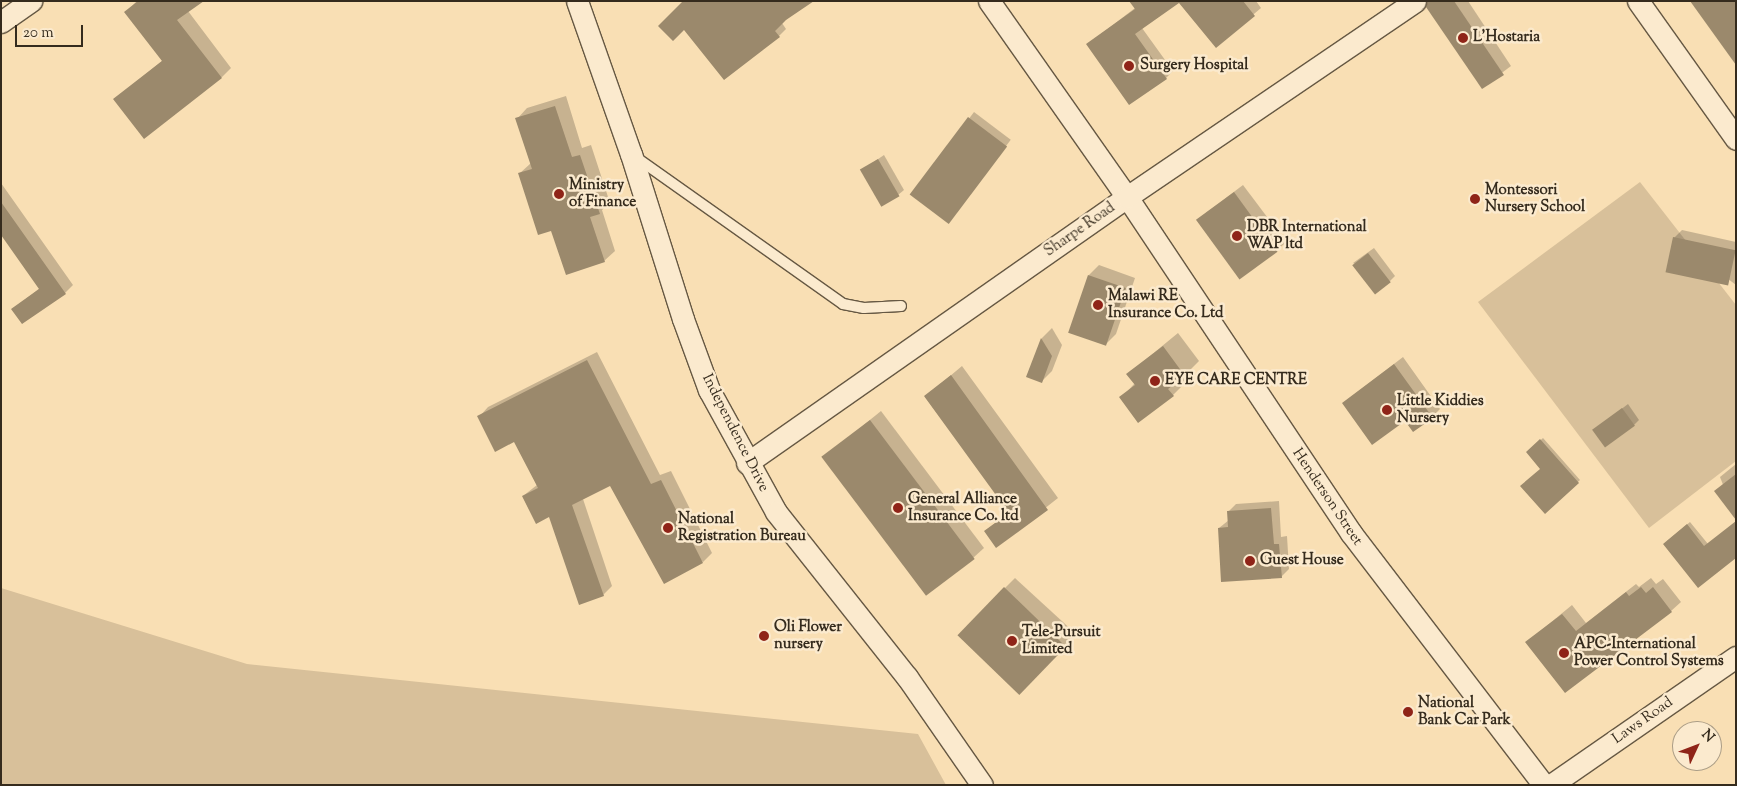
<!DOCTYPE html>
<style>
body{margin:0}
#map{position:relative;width:1737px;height:786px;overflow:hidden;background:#f9dfb4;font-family:"Sorts Mill Goudy",serif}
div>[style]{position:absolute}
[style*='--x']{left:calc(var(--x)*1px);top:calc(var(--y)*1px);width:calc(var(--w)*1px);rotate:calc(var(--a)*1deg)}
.green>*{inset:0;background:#d8c09a}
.shadow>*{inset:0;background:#0003;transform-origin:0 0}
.building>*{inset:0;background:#9b896c;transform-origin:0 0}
.roads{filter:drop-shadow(1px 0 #665843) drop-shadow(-1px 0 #665843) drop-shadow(0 1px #665843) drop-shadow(0 -1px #665843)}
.service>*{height:10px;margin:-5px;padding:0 5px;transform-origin:5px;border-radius:5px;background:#fbeace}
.minor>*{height:21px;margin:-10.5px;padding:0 10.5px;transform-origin:10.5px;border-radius:10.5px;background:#fbeace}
.dots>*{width:14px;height:14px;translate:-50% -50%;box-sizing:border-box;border:2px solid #fbeace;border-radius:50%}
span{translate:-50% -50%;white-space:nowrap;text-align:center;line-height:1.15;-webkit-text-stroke:5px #fbeace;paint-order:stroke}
.poi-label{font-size:15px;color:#352b1d;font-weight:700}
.left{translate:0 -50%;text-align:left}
.street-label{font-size:15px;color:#352b1d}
.frame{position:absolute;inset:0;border:2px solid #352b1d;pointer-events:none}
.north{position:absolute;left:1672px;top:721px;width:50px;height:50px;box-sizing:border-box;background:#fbeace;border:1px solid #ac9e87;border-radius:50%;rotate:47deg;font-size:14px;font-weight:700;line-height:20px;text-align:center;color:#352b1d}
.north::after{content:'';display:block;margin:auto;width:18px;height:22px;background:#8f2418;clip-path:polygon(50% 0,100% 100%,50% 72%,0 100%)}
.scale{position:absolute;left:15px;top:25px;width:68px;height:22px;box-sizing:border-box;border:2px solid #352b1d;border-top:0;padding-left:6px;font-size:15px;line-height:18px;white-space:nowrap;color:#352b1d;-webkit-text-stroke:4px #fbeace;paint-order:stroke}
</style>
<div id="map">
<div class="green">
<div style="clip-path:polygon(1640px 182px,1736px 305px,1736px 461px,1649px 528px,1478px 302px)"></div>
<div style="clip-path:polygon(1px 588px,247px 664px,918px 734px,946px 785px,1px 785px)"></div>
</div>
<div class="shadow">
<div style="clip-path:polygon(137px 1px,202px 1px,188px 11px,231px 68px,222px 77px,115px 99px,163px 60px,126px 12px)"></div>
<div style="clip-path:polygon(687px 1px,782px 23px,786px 29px,779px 36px)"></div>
<div style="clip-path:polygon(1130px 1px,1256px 1px,1261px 8px,1216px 46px,1179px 2px,1142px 28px,1173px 71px,1166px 78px,1088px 44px,1135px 8px)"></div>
<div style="clip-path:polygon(1427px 1px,1468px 1px,1511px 66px,1483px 87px)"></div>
<div style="clip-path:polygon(566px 96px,582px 148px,591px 145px,610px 203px,602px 210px,615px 251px,604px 261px,552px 229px,519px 174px,531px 163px,517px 119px,527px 108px)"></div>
<div style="left:974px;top:112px;width:46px;height:103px;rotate:37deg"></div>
<div style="clip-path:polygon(884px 155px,904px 190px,898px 195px,862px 170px)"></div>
<div style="clip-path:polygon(1px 183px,73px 285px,65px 293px,13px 309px,40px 288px,1px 233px)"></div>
<div style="left:1243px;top:185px;width:72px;height:58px;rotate:53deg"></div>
<div style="clip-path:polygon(1682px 230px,1736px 242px,1736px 285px,1674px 238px)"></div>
<div style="clip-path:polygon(1374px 248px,1395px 276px,1390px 281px,1353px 263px)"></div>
<div style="clip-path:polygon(1099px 265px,1135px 278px,1116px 334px,1105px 345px,1089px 275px)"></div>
<div style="clip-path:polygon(1052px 328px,1062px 345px,1052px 371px,1041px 382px,1027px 376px,1042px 338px)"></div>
<div style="clip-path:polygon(1178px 333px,1199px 361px,1184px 376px,1187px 381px,1173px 395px,1121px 398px,1135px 383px,1128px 374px)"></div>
<div style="clip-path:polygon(597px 352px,660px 475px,671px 471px,712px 553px,703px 562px,611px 484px,583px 499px,612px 586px,603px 595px,549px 515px,523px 496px,537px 485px,514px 440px,479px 417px,488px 407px)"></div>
<div style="clip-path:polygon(1403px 357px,1440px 409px,1432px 417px,1413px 430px,1405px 419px,1343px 403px)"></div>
<div style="clip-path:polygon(962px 366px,1058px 498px,997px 546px,985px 531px,1010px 511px,925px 397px)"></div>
<div style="clip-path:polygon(1628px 404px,1639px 420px,1634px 425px,1594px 430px)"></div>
<div style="clip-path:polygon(881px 411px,984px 548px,973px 558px,824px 457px)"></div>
<div style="clip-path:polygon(1543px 438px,1580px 480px,1545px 512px,1542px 469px,1528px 452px)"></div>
<div style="clip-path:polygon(1736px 464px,1736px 518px,1720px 477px)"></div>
<div style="clip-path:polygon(1279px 501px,1281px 537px,1287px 536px,1289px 569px,1281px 577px,1219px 528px,1229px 520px,1228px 512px,1236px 504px)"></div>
<div style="clip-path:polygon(1690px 522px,1708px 544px,1736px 556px,1667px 541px)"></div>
<div style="clip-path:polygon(1015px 578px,1076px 634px,1030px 682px,1005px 588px)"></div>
<div style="clip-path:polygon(1651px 578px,1656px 584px,1663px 579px,1681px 602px,1671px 611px,1527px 642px,1572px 605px,1586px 623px,1636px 584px,1639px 587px)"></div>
</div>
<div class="building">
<div style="clip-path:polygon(138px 1px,204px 1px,177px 20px,222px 78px,144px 139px,113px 99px,162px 61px,124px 12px)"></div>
<div style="clip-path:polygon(683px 1px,814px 1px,786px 20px,775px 31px,780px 37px,724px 80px,684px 30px,673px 41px,658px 26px)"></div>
<div style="clip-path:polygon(1129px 1px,1243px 1px,1255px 16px,1216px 48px,1179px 3px,1135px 34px,1167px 79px,1129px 105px,1086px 44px,1135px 9px)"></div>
<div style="clip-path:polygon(1427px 1px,1454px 1px,1504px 75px,1482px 89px,1426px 7px)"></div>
<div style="clip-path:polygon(1690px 1px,1736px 1px,1736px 65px)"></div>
<div style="clip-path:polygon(555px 106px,572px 157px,580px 155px,600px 214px,590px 217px,605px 262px,566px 275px,551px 231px,538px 235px,518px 173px,532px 169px,515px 118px)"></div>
<div style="left:968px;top:117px;width:49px;height:97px;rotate:37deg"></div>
<div style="left:878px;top:159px;width:43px;height:21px;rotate:60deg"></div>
<div style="left:1234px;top:192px;width:74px;height:47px;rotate:54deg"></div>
<div style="clip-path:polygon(1px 202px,66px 294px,22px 324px,11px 309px,39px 289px,1px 235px)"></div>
<div style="left:1673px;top:237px;width:64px;height:36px;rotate:12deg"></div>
<div style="left:1368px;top:253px;width:37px;height:20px;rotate:52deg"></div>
<div style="left:1088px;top:275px;width:40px;height:61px;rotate:19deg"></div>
<div style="clip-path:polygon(1041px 338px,1052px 356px,1042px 383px,1026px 377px)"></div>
<div style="clip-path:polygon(1163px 346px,1185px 376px,1168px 389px,1174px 396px,1138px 423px,1119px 397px,1135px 385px,1126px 374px)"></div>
<div style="clip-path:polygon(587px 360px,651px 484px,661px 480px,703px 563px,664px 584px,610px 486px,572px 505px,604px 596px,579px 605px,549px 517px,536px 524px,522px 496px,538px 488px,514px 442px,495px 452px,477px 416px)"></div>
<div style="clip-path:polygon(1394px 364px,1433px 418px,1413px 432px,1405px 421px,1372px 445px,1342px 403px)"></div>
<div style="clip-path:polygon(951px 375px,1048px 510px,996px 548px,984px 531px,1009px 513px,924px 396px)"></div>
<div style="left:1622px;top:408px;width:22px;height:37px;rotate:54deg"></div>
<div style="left:870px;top:420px;width:174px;height:61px;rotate:53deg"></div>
<div style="clip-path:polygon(1540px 439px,1579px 483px,1545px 514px,1520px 486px,1540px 469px,1526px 452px)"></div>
<div style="clip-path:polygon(1736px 474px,1736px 520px,1714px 491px)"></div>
<div style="clip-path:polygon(1271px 508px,1274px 544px,1279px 544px,1282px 578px,1221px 582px,1218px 528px,1228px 527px,1227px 511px)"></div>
<div style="clip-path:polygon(1736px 521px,1736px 558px,1698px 588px,1663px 544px,1687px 524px,1704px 546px)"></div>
<div style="left:1004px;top:587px;width:86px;height:67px;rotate:44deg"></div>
<div style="clip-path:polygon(1641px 587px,1646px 593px,1653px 587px,1672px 612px,1565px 693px,1525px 642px,1562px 614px,1576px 631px,1626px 592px,1629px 596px)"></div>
</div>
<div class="roads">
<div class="service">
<div style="--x:634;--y:156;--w:256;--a:35.3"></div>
<div style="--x:843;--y:304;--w:21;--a:11"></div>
<div style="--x:864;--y:308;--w:37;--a:-3"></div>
</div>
<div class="minor">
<div style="--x:577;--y:1;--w:162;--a:70.6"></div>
<div style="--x:631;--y:154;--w:173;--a:72.5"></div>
<div style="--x:683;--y:319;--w:76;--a:69.9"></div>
<div style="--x:709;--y:390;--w:139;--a:61.2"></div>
<div style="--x:776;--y:512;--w:211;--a:51.6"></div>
<div style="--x:907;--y:677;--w:131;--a:55.2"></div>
<div style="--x:989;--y:1;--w:240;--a:54.9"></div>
<div style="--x:1127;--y:197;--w:404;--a:56.3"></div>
<div style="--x:1351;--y:533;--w:317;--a:52.6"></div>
<div style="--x:1638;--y:1;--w:169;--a:54.6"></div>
<div style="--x:1;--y:22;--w:37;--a:-35"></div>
<div style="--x:747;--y:463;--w:464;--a:-35"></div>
<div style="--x:1127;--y:197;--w:348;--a:-34.2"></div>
<div style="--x:1551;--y:785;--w:225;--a:-34.7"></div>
</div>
</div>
<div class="dots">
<div style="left:1463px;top:38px;background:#8f2418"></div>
<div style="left:1129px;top:66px;background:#8f2418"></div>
<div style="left:559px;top:194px;background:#8f2418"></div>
<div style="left:1475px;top:199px;background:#8f2418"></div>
<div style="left:1237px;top:236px;background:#8f2418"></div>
<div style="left:1098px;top:305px;background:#8f2418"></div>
<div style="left:1155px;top:381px;background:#8f2418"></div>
<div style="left:1387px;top:410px;background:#8f2418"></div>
<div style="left:898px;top:508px;background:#8f2418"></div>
<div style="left:668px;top:528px;background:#8f2418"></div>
<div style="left:1250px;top:561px;background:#8f2418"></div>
<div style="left:764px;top:636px;background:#8f2418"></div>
<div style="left:1012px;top:641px;background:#8f2418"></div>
<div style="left:1564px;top:653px;background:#8f2418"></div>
<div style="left:1408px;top:712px;background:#8f2418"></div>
</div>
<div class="poi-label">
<span class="left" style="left:1473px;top:38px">L'Hostaria</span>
<span class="left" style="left:1140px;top:66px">Surgery Hospital</span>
<span class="left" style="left:569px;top:194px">Ministry<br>of Finance</span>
<span class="left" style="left:1485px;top:199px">Montessori<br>Nursery School</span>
<span class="left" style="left:1247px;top:236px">DBR International<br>WAP ltd</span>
<span class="left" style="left:1108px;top:305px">Malawi RE<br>Insurance Co. Ltd</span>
<span class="left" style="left:1165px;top:381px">EYE CARE CENTRE</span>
<span class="left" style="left:1397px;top:410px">Little Kiddies<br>Nursery</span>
<span class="left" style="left:908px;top:508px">General Alliance<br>Insurance Co. ltd</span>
<span class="left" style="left:678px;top:528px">National<br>Registration Bureau</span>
<span class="left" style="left:1260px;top:561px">Guest House</span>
<span class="left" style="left:774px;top:636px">Oli Flower<br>nursery</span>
<span class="left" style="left:1022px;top:641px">Tele-Pursuit<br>Limited</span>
<span class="left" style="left:1574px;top:653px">APC-International<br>Power Control Systems</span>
<span class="left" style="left:1418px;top:712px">National<br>Bank Car Park</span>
</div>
<div class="street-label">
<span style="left:1080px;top:230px;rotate:-35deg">Sharpe Road</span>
<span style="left:735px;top:433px;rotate:63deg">Independence Drive</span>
<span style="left:1327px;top:497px;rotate:56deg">Henderson Street</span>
<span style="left:1643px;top:721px;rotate:-35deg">Laws Road</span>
</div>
<div class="frame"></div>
<div class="north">N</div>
<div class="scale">20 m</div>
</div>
